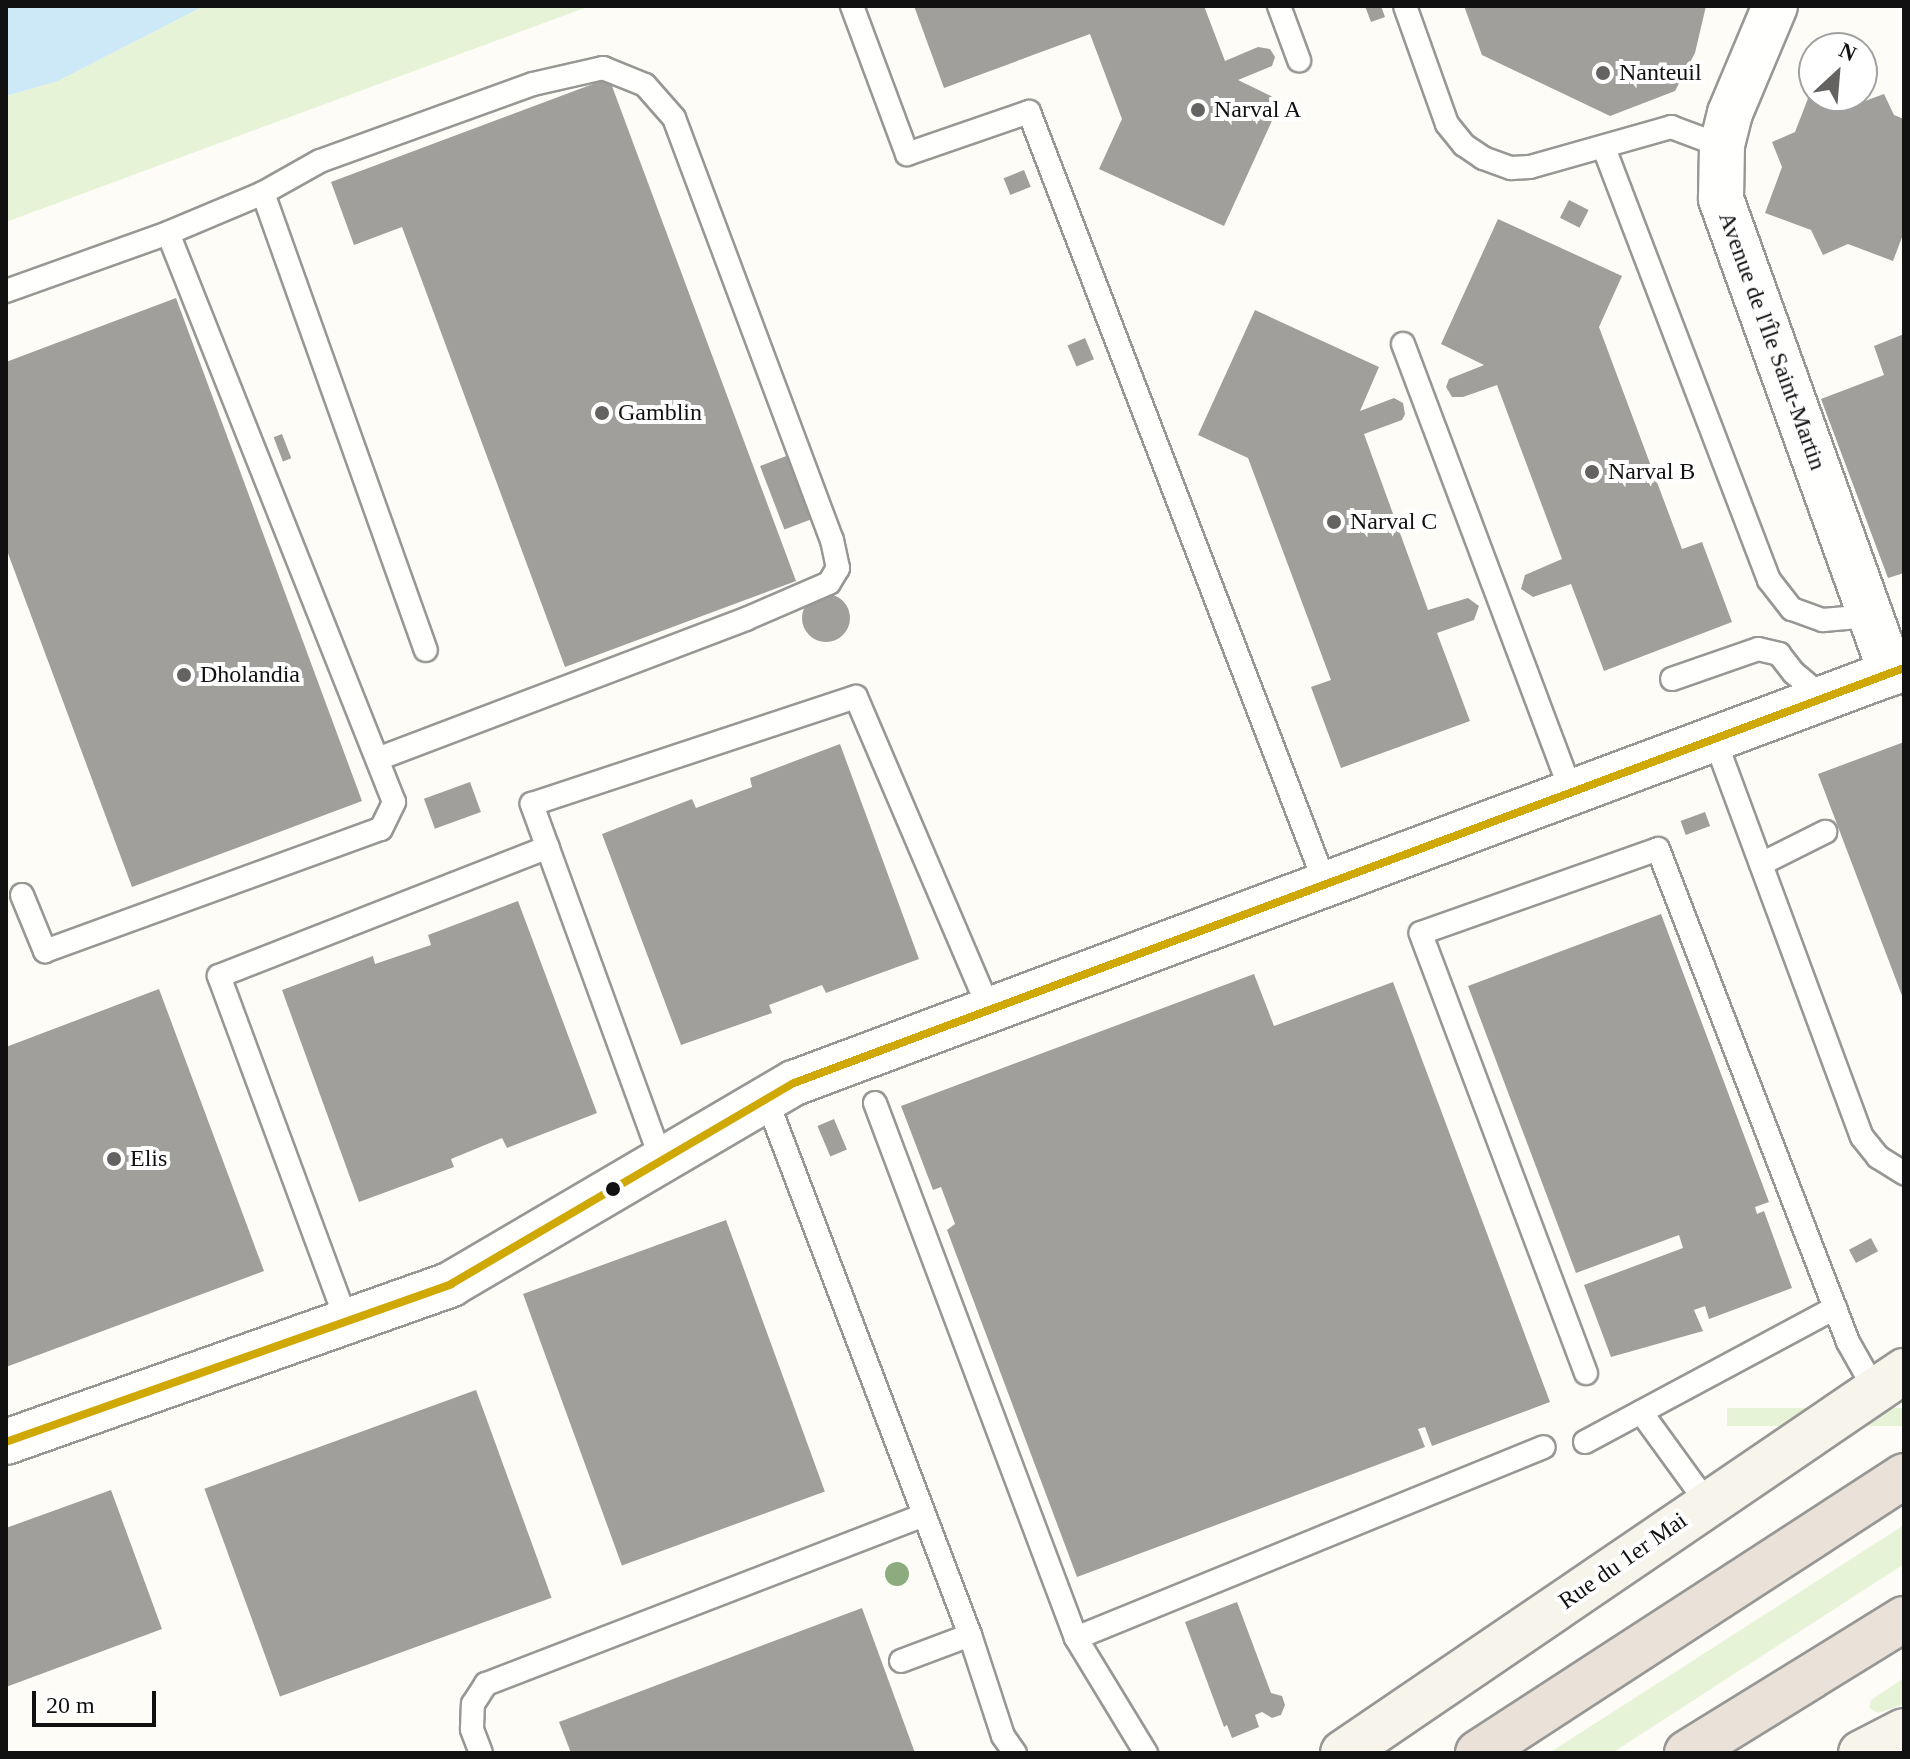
<!DOCTYPE html>
<meta charset="utf-8">
<style>
body{margin:0}
#map{position:relative;width:1910px;height:1759px;overflow:hidden;background:#fdfcf7;font-family:Georgia,serif}
div>[style]{position:absolute}
[style*='--x']{left:calc(var(--x)*1px);top:calc(var(--y)*1px);width:calc(var(--w)*1px);rotate:calc(var(--a)*1deg)}
.green>*{inset:0;background:#e7f3d7;transform-origin:0 0}
.water>*{inset:0;background:#cde8f7}
.building>*{inset:0;background:#a19f9c;transform-origin:0 0}
.round{border-radius:50%}
.roads{filter:drop-shadow(2px 0 #979795) drop-shadow(-2px 0 #979795) drop-shadow(0 2px #979795) drop-shadow(0 -2px #979795)}
.lane>*{height:22px;margin:-11px;padding:0 11px;transform-origin:11px;border-radius:11px;background:#fffffe}
.street>*{height:44px;margin:-22px;padding:0 22px;transform-origin:22px;border-radius:22px;background:#fffffe}
.secondary>*{height:44px;margin:-22px;padding:0 22px;transform-origin:22px;border-radius:22px;background:#f6f4eb}
.highway>*{height:44px;margin:-22px;padding:0 22px;transform-origin:22px;border-radius:22px;background:#eae1d8}
.bus-1>*{height:8px;margin:-4px;padding:0 4px;transform-origin:4px;border-radius:4px;background:#cfa803}
.trees>*{width:24px;height:24px;margin:-12px;border-radius:50%;background:#8cac80}
.dots>*{width:22px;height:22px;translate:-50% -50%;box-sizing:border-box;border:4px solid #fff;border-radius:50%}
span{translate:-50% -50%;white-space:nowrap;text-align:center;line-height:1.15;-webkit-text-stroke:8px #fff;paint-order:stroke}
.poi-label{font-size:24px;color:#111}
.left{translate:0 -50%;text-align:left}
.street-label{font-size:24px;color:#111}
.frame{position:absolute;inset:0;border:8px solid #111;pointer-events:none}
.north{position:absolute;left:1798px;top:32px;width:80px;height:80px;box-sizing:border-box;background:#fff;border:2px solid #a0a0a0;border-radius:50%;rotate:26deg;font-size:22px;font-weight:700;line-height:32px;text-align:center;color:#111}
.north::after{content:'';display:block;margin:auto;width:28px;height:36px;background:#646362;clip-path:polygon(50% 0,100% 100%,50% 72%,0 100%)}
.scale{position:absolute;left:32px;top:1691px;width:124px;height:36px;box-sizing:border-box;border:4px solid #111;border-top:0;padding-left:10px;font-size:24px;line-height:28px;white-space:nowrap;color:#111;-webkit-text-stroke:6px #fff;paint-order:stroke}
</style>
<div id="map">
<div class="green">
<div style="clip-path:polygon(204px 6px,590px 6px,6px 222px,6px 96px,58px 81px)"></div>
<div style="left:1904px;top:1408px;width:18px;height:177px;rotate:90deg"></div>
<div style="clip-path:polygon(1904px 1525px,1904px 1564px,1612px 1753px,1549px 1753px)"></div>
<div style="clip-path:polygon(1904px 1678px,1904px 1704px,1878px 1713px,1869px 1708px,1871px 1700px)"></div>
</div>
<div class="water">
<div style="clip-path:polygon(6px 6px,204px 6px,58px 81px,6px 96px)"></div>
</div>
<div class="building">
<div style="clip-path:polygon(914px 6px,1204px 6px,1225px 61px,1258px 47px,1270px 49px,1275px 57px,1272px 66px,1238px 80px,1281px 101px,1224px 226px,1099px 169px,1122px 119px,1090px 34px,944px 88px)"></div>
<div style="clip-path:polygon(1365px 6px,1381px 6px,1385px 17px,1371px 22px)"></div>
<div style="clip-path:polygon(1464px 6px,1706px 6px,1695px 53px,1675px 91px,1610px 116px,1482px 55px)"></div>
<div style="clip-path:polygon(609px 78px,796px 581px,565px 667px,402px 227px,354px 245px,331px 182px)"></div>
<div style="clip-path:polygon(1814px 83px,1814px 96px,1844px 96px,1862px 102px,1884px 94px,1894px 115px,1904px 119px,1904px 232px,1893px 261px,1848px 244px,1823px 255px,1811px 230px,1765px 213px,1782px 167px,1772px 142px,1795px 132px)"></div>
<div style="left:1024px;top:170px;width:18px;height:22px;rotate:68deg"></div>
<div style="left:1569px;top:200px;width:22px;height:20px;rotate:27deg"></div>
<div style="clip-path:polygon(1498px 219px,1622px 276px,1599px 327px,1682px 549px,1702px 542px,1732px 622px,1604px 671px,1571px 584px,1533px 597px,1521px 589px,1525px 575px,1562px 559px,1497px 385px,1463px 397px,1452px 397px,1446px 387px,1449px 379px,1484px 365px,1441px 344px)"></div>
<div style="clip-path:polygon(176px 298px,362px 801px,132px 887px,6px 548px,6px 362px)"></div>
<div style="clip-path:polygon(1255px 310px,1379px 367px,1360px 411px,1394px 398px,1403px 403px,1405px 414px,1402px 420px,1364px 434px,1428px 610px,1468px 598px,1479px 606px,1474px 620px,1437px 633px,1470px 721px,1341px 768px,1311px 687px,1331px 680px,1248px 458px,1198px 435px)"></div>
<div style="clip-path:polygon(1904px 334px,1904px 573px,1888px 578px,1821px 399px,1884px 375px,1874px 346px)"></div>
<div style="left:1085px;top:338px;width:23px;height:19px;rotate:67deg"></div>
<div style="left:282px;top:434px;width:26px;height:9px;rotate:69deg"></div>
<div style="left:789px;top:455px;width:68px;height:31px;rotate:69deg"></div>
<div class="round" style="left:802px;top:594px;width:48px;height:48px"></div>
<div style="clip-path:polygon(1904px 742px,1904px 1001px,1818px 774px)"></div>
<div style="clip-path:polygon(840px 744px,919px 959px,826px 993px,822px 985px,769px 1005px,772px 1013px,681px 1045px,602px 834px,692px 799px,696px 808px,752px 787px,750px 778px)"></div>
<div style="left:470px;top:782px;width:32px;height:49px;rotate:70deg"></div>
<div style="left:1705px;top:812px;width:15px;height:26px;rotate:70deg"></div>
<div style="clip-path:polygon(518px 901px,597px 1113px,507px 1148px,502px 1138px,451px 1159px,454px 1167px,359px 1202px,282px 990px,373px 956px,375px 964px,431px 945px,428px 935px)"></div>
<div style="clip-path:polygon(1661px 914px,1769px 1202px,1755px 1207px,1757px 1214px,1764px 1211px,1792px 1288px,1709px 1319px,1705px 1306px,1694px 1310px,1703px 1331px,1611px 1357px,1584px 1285px,1683px 1248px,1679px 1235px,1576px 1273px,1468px 986px)"></div>
<div style="clip-path:polygon(1254px 974px,1274px 1026px,1393px 982px,1550px 1402px,1432px 1446px,1425px 1427px,1418px 1429px,1425px 1447px,1077px 1577px,947px 1230px,955px 1224px,941px 1187px,933px 1190px,901px 1106px)"></div>
<div style="clip-path:polygon(159px 989px,264px 1271px,6px 1367px,6px 1047px)"></div>
<div style="left:834px;top:1119px;width:33px;height:18px;rotate:67deg"></div>
<div style="left:726px;top:1220px;width:289px;height:216px;rotate:70deg"></div>
<div style="left:1871px;top:1238px;width:15px;height:25px;rotate:62deg"></div>
<div style="left:476px;top:1390px;width:221px;height:289px;rotate:70deg"></div>
<div style="clip-path:polygon(111px 1490px,162px 1629px,6px 1687px,6px 1528px)"></div>
<div style="clip-path:polygon(1237px 1602px,1271px 1693px,1282px 1696px,1285px 1705px,1281px 1715px,1272px 1718px,1262px 1712px,1255px 1715px,1259px 1727px,1232px 1738px,1227px 1725px,1224px 1727px,1185px 1622px)"></div>
<div style="clip-path:polygon(862px 1608px,915px 1753px,571px 1753px,559px 1722px)"></div>
</div>
<div class="roads">
<div class="lane">
<div style="--x:852;--y:6;--w:158;--a:69.6"></div>
<div style="--x:907;--y:154;--w:129;--a:-19"></div>
<div style="--x:1029;--y:112;--w:826;--a:69"></div>
<div style="--x:1279;--y:6;--w:58;--a:69.7"></div>
<div style="--x:1405;--y:6;--w:125;--a:70.4"></div>
<div style="--x:1447;--y:124;--w:27;--a:51"></div>
<div style="--x:1464;--y:145;--w:23;--a:34"></div>
<div style="--x:1483;--y:158;--w:30;--a:20"></div>
<div style="--x:1511;--y:168;--w:19;--a:-3"></div>
<div style="--x:1530;--y:167;--w:147;--a:-15.8"></div>
<div style="--x:1671;--y:127;--w:54;--a:20.4"></div>
<div style="--x:1604;--y:148;--w:462;--a:69.1"></div>
<div style="--x:1769;--y:580;--w:37;--a:52"></div>
<div style="--x:1792;--y:609;--w:33;--a:20"></div>
<div style="--x:1823;--y:620;--w:47;--a:-4.9"></div>
<div style="--x:263;--y:193;--w:485;--a:70.4"></div>
<div style="--x:6;--y:291;--w:172;--a:-19.7"></div>
<div style="--x:168;--y:233;--w:103;--a:-22.8"></div>
<div style="--x:263;--y:193;--w:65;--a:-29.3"></div>
<div style="--x:320;--y:161;--w:226;--a:-19.9"></div>
<div style="--x:533;--y:84;--w:72;--a:-12.9"></div>
<div style="--x:603;--y:68;--w:45;--a:22"></div>
<div style="--x:645;--y:85;--w:44;--a:48.7"></div>
<div style="--x:674;--y:118;--w:451;--a:69.5"></div>
<div style="--x:832;--y:540;--w:29;--a:78"></div>
<div style="--x:838;--y:568;--w:17;--a:121"></div>
<div style="--x:829;--y:583;--w:90;--a:156.6"></div>
<div style="--x:746;--y:619;--w:392;--a:159.2"></div>
<div style="--x:1403;--y:344;--w:480;--a:69.4"></div>
<div style="--x:1672;--y:679;--w:91;--a:-19.2"></div>
<div style="--x:1758;--y:649;--w:22;--a:13"></div>
<div style="--x:1779;--y:654;--w:24;--a:52"></div>
<div style="--x:1794;--y:673;--w:39;--a:40"></div>
<div style="--x:1715;--y:740;--w:423;--a:69.7"></div>
<div style="--x:1862;--y:1137;--w:26;--a:51"></div>
<div style="--x:1878;--y:1157;--w:31;--a:32"></div>
<div style="--x:1761;--y:864;--w:72;--a:-26.6"></div>
<div style="--x:22;--y:895;--w:61;--a:67.7"></div>
<div style="--x:45;--y:951;--w:357;--a:-20"></div>
<div style="--x:381;--y:829;--w:30;--a:-64"></div>
<div style="--x:394;--y:802;--w:612;--a:-111.66"></div>
<div style="--x:766;--y:1098;--w:574;--a:69.2"></div>
<div style="--x:970;--y:1635;--w:106;--a:71.9"></div>
<div style="--x:1003;--y:1736;--w:21;--a:55"></div>
<div style="--x:875;--y:1103;--w:572;--a:69.41"></div>
<div style="--x:1076;--y:1638;--w:135;--a:58.7"></div>
<div style="--x:661;--y:1159;--w:378;--a:-110"></div>
<div style="--x:532;--y:804;--w:341;--a:-18.3"></div>
<div style="--x:856;--y:697;--w:339;--a:66.9"></div>
<div style="--x:347;--y:1322;--w:369;--a:-110.3"></div>
<div style="--x:219;--y:976;--w:353;--a:-21.4"></div>
<div style="--x:1586;--y:1373;--w:470;--a:-110.6"></div>
<div style="--x:1421;--y:933;--w:251;--a:-19.5"></div>
<div style="--x:1658;--y:849;--w:528;--a:68.92"></div>
<div style="--x:1848;--y:1342;--w:55;--a:60.6"></div>
<div style="--x:1641;--y:1412;--w:112;--a:54"></div>
<div style="--x:1585;--y:1442;--w:284;--a:-28.2"></div>
<div style="--x:1076;--y:1638;--w:505;--a:-22.2"></div>
<div style="--x:901;--y:1661;--w:74;--a:-20.6"></div>
<div style="--x:481;--y:1753;--w:26;--a:-111"></div>
<div style="--x:472;--y:1729;--w:25;--a:-88"></div>
<div style="--x:473;--y:1704;--w:24;--a:-57"></div>
<div style="--x:486;--y:1684;--w:469;--a:-21.1"></div>
</div>
<div class="street">
<div style="--x:1775;--y:6;--w:116;--a:112.8"></div>
<div style="--x:1730;--y:113;--w:34;--a:104"></div>
<div style="--x:1722;--y:146;--w:53;--a:91.1"></div>
<div style="--x:1721;--y:199;--w:504;--a:70.27"></div>
<div style="--x:6;--y:1442;--w:472;--a:-19.5"></div>
<div style="--x:451;--y:1284;--w:398;--a:-30.4"></div>
<div style="--x:794;--y:1083;--w:1185;--a:-20.5"></div>
</div>
<div class="secondary">
<div style="--x:1343;--y:1753;--w:679;--a:-34.25"></div>
<div style="--x:1861;--y:1753;--w:48;--a:-27.1"></div>
</div>
<div class="highway">
<div style="--x:1478;--y:1753;--w:508;--a:-33.03"></div>
<div style="--x:1687;--y:1753;--w:255;--a:-31.7"></div>
</div>
</div>
<div class="bus-1">
<div style="--x:6;--y:1442;--w:472;--a:-19.5"></div>
<div style="--x:451;--y:1284;--w:398;--a:-30.4"></div>
<div style="--x:794;--y:1083;--w:1185;--a:-20.5"></div>
</div>
<div class="trees">
<div style="left:897px;top:1574px"></div>
</div>
<div class="dots">
<div style="left:1603px;top:73px;background:#646362"></div>
<div style="left:1198px;top:110px;background:#646362"></div>
<div style="left:602px;top:413px;background:#646362"></div>
<div style="left:1592px;top:472px;background:#646362"></div>
<div style="left:1334px;top:522px;background:#646362"></div>
<div style="left:184px;top:675px;background:#646362"></div>
<div style="left:114px;top:1159px;background:#646362"></div>
<div style="left:613px;top:1189px;background:#111"></div>
</div>
<div class="poi-label">
<span class="left" style="left:1619px;top:73px">Nanteuil</span>
<span class="left" style="left:1214px;top:110px">Narval A</span>
<span class="left" style="left:618px;top:413px">Gamblin</span>
<span class="left" style="left:1608px;top:472px">Narval B</span>
<span class="left" style="left:1350px;top:522px">Narval C</span>
<span class="left" style="left:200px;top:675px">Dholandia</span>
<span class="left" style="left:130px;top:1159px">Elis</span>
</div>
<div class="street-label">
<span style="left:1772px;top:341px;rotate:70deg">Avenue de l'Île Saint-Martin</span>
<span style="left:1623px;top:1561px;rotate:-35deg">Rue du 1er Mai</span>
</div>
<div class="frame"></div>
<div class="north">N</div>
<div class="scale">20 m</div>
</div>
